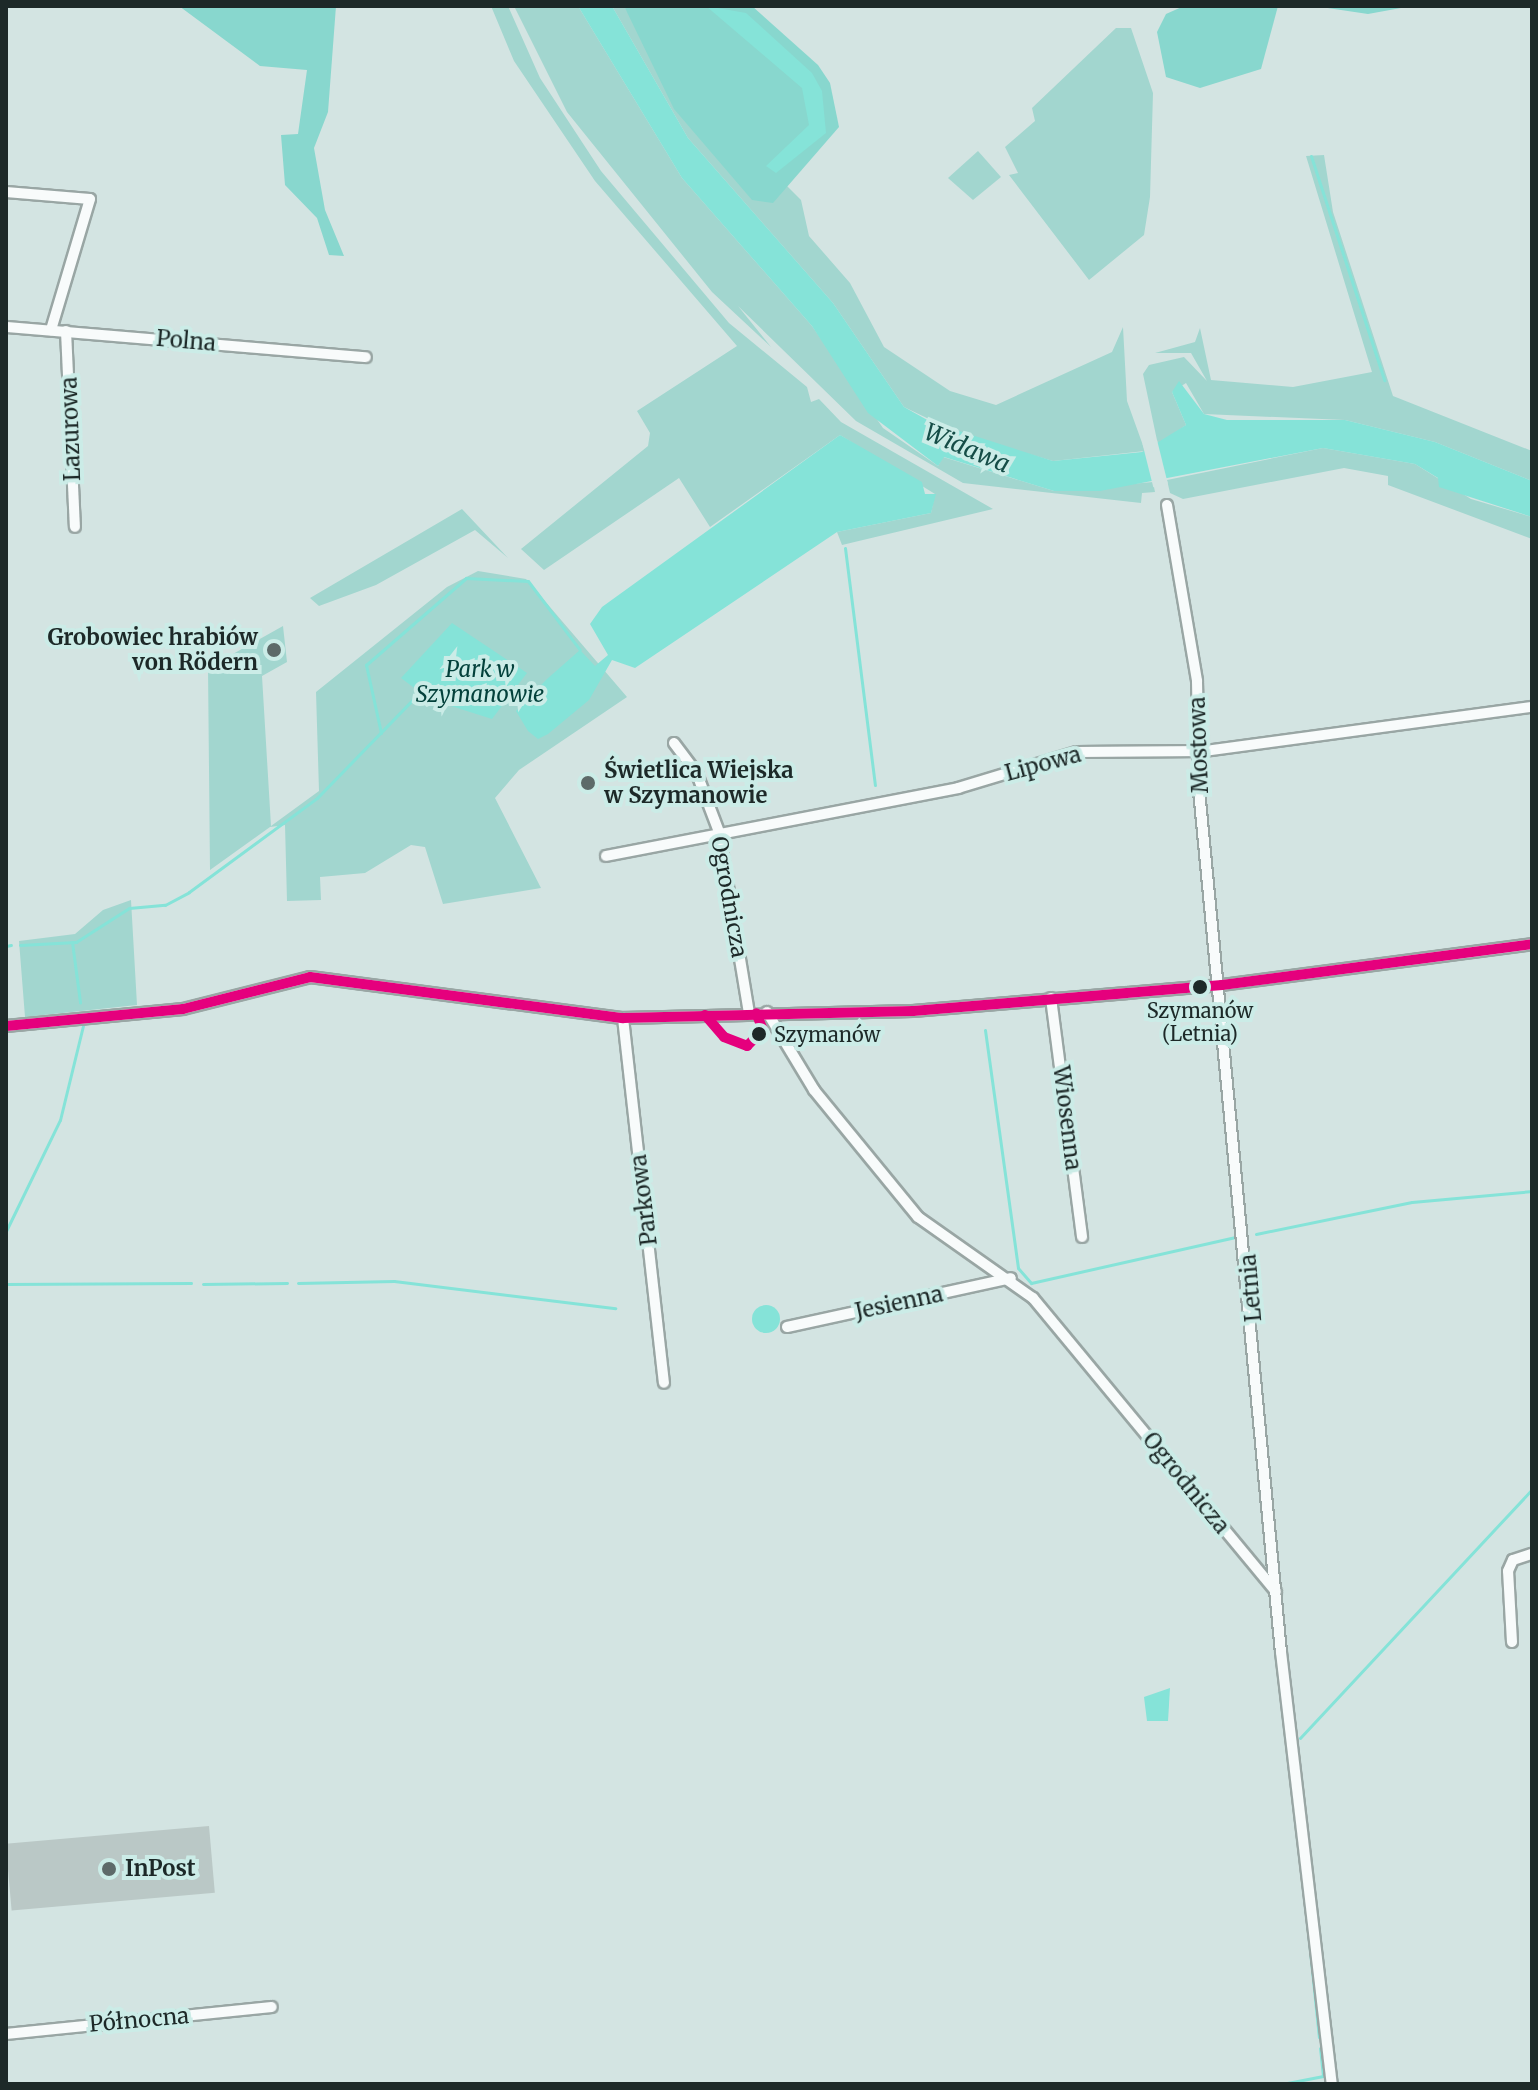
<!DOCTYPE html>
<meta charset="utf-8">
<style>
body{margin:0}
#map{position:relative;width:1538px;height:2090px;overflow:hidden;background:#d3e4e2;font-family:Merriweather,serif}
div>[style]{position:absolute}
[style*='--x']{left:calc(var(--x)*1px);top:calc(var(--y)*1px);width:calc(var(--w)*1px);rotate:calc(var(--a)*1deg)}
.green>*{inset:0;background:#a2d6cf}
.forest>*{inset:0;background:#88d7ce}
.water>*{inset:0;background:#85e3d8}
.round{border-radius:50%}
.pier>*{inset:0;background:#d3e4e2;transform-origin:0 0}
.stream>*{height:3px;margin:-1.5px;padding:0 1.5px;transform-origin:1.5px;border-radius:1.5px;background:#85e3d8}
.building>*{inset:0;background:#bac8c6;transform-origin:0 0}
.roads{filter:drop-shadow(2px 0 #99a6a4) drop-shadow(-2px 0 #99a6a4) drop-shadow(0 2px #99a6a4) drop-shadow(0 -2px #99a6a4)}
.minor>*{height:10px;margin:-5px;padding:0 5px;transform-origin:5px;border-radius:5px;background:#f8fbfb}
.bus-1>*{height:10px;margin:-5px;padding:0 5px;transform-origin:5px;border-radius:5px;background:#e5007d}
.dots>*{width:22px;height:22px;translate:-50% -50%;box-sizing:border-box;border:4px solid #cbece7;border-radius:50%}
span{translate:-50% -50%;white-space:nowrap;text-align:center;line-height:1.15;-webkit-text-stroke:8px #cbece7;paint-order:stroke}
.bus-label{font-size:20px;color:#1d2928}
.left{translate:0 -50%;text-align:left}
.street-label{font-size:22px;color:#1d2928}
.poi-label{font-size:22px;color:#1d2928;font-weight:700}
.right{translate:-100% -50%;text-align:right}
.park-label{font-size:22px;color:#03413b;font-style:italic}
.water-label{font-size:24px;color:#154d47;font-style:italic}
.frame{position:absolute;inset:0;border:8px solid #1d2928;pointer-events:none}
</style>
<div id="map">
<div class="green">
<div style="clip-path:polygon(491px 6px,508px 6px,540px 78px,601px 171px,729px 323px,807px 387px,811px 402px,819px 399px,841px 422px,993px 509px,842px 545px,837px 532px,931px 513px,935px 494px,840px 435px,710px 527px,679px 478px,544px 570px,521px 549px,648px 446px,650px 433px,637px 411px,737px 346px,595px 181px,514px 61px)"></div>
<div style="clip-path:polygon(514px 6px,578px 6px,682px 178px,812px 326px,883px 428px,938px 466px,943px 457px,1054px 491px,1153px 482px,1155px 492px,1142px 493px,1141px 503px,963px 483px,856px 421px,738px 306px,771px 347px,712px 292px,567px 112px)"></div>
<div style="clip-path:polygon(612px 6px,624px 6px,648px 47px,801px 200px,809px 236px,850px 283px,884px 347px,950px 391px,996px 405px,1112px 352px,1123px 327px,1127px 401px,1145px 451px,1053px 461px,960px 434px,904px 407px,833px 303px,688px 138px)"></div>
<div style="clip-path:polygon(1116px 28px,1131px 28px,1153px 93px,1150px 197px,1144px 235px,1089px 280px,1009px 175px,1018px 173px,1005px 147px,1035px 121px,1032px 108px)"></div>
<div style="clip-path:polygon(978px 151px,1001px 177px,973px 200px,948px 178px)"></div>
<div style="clip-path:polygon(1324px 155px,1333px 212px,1393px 396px,1532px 451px,1532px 481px,1435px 442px,1345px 420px,1204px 414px,1186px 383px,1172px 392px,1186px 425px,1158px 445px,1143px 374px,1149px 365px,1184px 357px,1207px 381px,1191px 353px,1155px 353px,1195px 342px,1200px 328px,1211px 380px,1293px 387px,1372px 372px,1306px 156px)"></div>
<div style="clip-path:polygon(1323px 448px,1415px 464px,1471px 499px,1532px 517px,1532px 539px,1388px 485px,1388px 476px,1344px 468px,1183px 499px,1170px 493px,1167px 480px)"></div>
<div style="clip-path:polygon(462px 509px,508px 558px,475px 530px,376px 585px,319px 606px,310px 598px)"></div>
<div style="clip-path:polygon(478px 571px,526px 579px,627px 697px,519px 770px,495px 798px,541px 888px,443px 904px,425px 847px,411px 845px,365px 873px,320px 877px,321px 900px,287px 901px,285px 825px,270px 827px,210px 870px,208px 668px,283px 626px,287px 662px,262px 676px,271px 826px,319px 791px,316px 692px,447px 587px)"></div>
<div style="clip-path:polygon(131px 900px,137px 1005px,25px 1017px,19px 941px,75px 934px,103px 910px)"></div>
</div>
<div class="forest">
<div style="clip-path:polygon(179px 6px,336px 6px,328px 112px,314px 148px,325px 210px,344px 256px,329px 255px,317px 218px,285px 185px,281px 135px,298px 134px,307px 70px,260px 66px)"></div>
<div style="clip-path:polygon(624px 6px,752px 6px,818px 65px,830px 83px,839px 127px,773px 203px,752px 200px,674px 109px)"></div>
<div style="clip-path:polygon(1184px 6px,1278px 6px,1261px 69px,1200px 88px,1166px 77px,1157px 32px,1166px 14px)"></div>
<div style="clip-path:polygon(1314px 6px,1412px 6px,1368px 14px)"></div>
</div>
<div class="water">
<div style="clip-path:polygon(578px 6px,612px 6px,688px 138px,833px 303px,904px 407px,931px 422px,1053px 461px,1142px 452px,1186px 425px,1172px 392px,1179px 381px,1204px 414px,1227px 420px,1345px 420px,1435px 442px,1532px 481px,1532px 517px,1439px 487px,1438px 478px,1415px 464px,1323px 448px,1100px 491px,1054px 491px,944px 457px,938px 466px,868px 413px,812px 326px,682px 178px)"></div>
<div style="clip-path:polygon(706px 6px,746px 13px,812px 73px,822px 91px,826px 133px,776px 173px,766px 166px,809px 125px,802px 88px)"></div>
<div style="clip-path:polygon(840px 435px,922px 482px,925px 494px,936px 494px,931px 513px,837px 532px,635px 668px,612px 660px,589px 700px,548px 734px,538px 739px,528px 731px,516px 711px,547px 679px,580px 650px,595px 666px,608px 655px,590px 624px,602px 607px)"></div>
<div style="clip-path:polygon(452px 623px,527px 673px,492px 719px,429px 699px,401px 678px)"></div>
<div class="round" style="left:752px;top:1305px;width:28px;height:28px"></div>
<div style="clip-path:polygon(1170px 1688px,1168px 1721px,1147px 1721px,1144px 1697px)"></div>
</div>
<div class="pier">
<div style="left:1157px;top:440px;width:45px;height:15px;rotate:76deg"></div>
</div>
<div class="stream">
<div style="--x:1311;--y:156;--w:236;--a:71.9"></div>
<div style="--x:845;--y:548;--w:239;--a:82.8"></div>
<div style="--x:381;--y:733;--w:70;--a:-102.4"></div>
<div style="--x:366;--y:665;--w:133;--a:-41"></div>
<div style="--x:466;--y:578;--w:62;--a:2.8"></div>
<div style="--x:528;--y:581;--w:86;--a:53"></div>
<div style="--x:72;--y:942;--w:61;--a:82.4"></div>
<div style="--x:20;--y:945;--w:56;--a:-3.1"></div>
<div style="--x:76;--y:942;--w:63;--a:-32.7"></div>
<div style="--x:129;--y:908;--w:36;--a:-5"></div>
<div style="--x:165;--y:905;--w:27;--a:-28"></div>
<div style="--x:189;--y:892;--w:159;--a:-36.3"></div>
<div style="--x:317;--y:798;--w:146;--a:-45.8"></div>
<div style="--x:6;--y:946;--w:5;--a:-11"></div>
<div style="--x:985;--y:1030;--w:240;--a:82.1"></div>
<div style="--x:1018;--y:1268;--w:20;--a:49"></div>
<div style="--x:1031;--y:1283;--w:213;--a:-12.7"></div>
<div style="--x:6;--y:1231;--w:123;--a:-64.1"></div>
<div style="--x:60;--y:1120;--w:97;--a:-76.3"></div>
<div style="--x:1256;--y:1234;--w:159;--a:-11.6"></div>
<div style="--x:1412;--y:1202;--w:121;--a:-5.2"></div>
<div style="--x:298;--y:1283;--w:96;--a:-1.2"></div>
<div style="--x:394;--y:1281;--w:223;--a:7"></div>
<div style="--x:6;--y:1284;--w:185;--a:-0.3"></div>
<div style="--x:203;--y:1284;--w:84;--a:-0.7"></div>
<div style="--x:1300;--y:1738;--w:340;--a:-47"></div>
<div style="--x:1303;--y:1883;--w:155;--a:84.1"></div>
<div style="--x:1282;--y:2084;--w:42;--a:-11"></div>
<div style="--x:1323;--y:2076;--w:28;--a:-96"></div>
</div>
<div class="building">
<div style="left:209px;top:1826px;width:67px;height:204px;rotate:85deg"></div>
</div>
<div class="roads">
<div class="minor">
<div style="--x:6;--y:192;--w:84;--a:4.8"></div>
<div style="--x:90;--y:199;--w:137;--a:106.6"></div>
<div style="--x:6;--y:327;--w:361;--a:4.8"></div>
<div style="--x:66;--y:331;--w:196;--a:87.4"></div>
<div style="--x:1167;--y:505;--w:179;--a:80.3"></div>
<div style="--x:1197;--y:681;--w:109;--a:88.9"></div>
<div style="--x:1199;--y:790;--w:866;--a:84.57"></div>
<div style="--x:1281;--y:1652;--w:435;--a:83.3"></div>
<div style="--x:674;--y:743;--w:39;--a:53"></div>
<div style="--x:697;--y:774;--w:62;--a:69.2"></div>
<div style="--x:719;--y:832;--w:183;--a:80.6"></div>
<div style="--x:606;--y:856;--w:359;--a:-10.9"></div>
<div style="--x:958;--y:788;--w:124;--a:-16.8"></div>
<div style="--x:1077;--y:752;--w:128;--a:-0.4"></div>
<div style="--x:1205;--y:751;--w:330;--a:-7.7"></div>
<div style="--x:1051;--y:998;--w:241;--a:82.6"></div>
<div style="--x:767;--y:1012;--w:91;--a:58.9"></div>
<div style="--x:814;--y:1090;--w:164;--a:50.7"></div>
<div style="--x:918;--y:1217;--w:141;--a:35.2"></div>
<div style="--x:1033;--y:1298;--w:381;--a:50.4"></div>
<div style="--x:623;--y:1018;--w:367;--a:83.6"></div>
<div style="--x:6;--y:1026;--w:178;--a:-5.5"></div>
<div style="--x:183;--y:1009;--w:131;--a:-14.1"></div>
<div style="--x:310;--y:977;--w:316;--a:7.5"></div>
<div style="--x:623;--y:1018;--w:290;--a:-1.4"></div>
<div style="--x:913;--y:1011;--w:310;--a:-4.8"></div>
<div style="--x:1222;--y:985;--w:313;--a:-7.5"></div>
<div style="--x:787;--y:1327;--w:229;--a:-12.3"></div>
<div style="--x:1512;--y:1642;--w:71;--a:-93.2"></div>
<div style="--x:1508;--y:1571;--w:12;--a:-66"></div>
<div style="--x:1513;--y:1560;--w:20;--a:-18"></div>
<div style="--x:6;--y:2034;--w:267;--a:-5.8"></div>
</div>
</div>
<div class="bus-1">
<div style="--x:705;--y:1015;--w:29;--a:49"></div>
<div style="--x:724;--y:1037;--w:25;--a:21"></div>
<div style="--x:747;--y:1046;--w:23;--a:-45"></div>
<div style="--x:763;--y:1030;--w:18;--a:-112"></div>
<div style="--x:6;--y:1026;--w:178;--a:-5.5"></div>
<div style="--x:183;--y:1009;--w:131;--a:-14.1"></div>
<div style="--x:310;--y:977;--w:316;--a:7.5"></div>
<div style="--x:623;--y:1018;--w:290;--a:-1.4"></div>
<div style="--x:913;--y:1011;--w:310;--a:-4.8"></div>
<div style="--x:1222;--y:985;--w:313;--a:-7.5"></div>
</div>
<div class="dots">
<div style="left:274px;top:650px;background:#5d6a69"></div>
<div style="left:588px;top:783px;background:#5d6a69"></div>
<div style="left:1200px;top:987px;background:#1d2928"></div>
<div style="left:759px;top:1034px;background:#1d2928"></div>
<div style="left:109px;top:1869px;background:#5d6a69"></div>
</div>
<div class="bus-label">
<span style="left:1200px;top:1022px">Szymanów<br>(Letnia)</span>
<span class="left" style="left:774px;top:1034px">Szymanów</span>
</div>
<div class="street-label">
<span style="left:186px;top:341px;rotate:5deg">Polna</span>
<span style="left:71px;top:429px;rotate:-92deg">Lazurowa</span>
<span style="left:1199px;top:745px;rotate:-92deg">Mostowa</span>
<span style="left:1043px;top:764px;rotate:-15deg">Lipowa</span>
<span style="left:729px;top:897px;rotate:80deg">Ogrodnicza</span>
<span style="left:1067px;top:1118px;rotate:83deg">Wiosenna</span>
<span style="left:644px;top:1200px;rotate:-97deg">Parkowa</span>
<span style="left:1251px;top:1288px;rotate:-95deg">Letnia</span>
<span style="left:899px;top:1303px;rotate:-12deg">Jesienna</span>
<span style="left:1186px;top:1483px;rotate:51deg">Ogrodnicza</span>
<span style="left:139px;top:2020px;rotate:-5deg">Północna</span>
</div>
<div class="poi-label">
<span class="right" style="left:258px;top:650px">Grobowiec hrabiów<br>von Rödern</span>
<span class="left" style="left:604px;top:783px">Świetlica Wiejska<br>w Szymanowie</span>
<span class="left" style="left:125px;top:1869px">InPost</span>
</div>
<div class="park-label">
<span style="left:480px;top:682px">Park w<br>Szymanowie</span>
</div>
<div class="water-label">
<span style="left:967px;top:448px;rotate:23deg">Widawa</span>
</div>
<div class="frame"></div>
</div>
